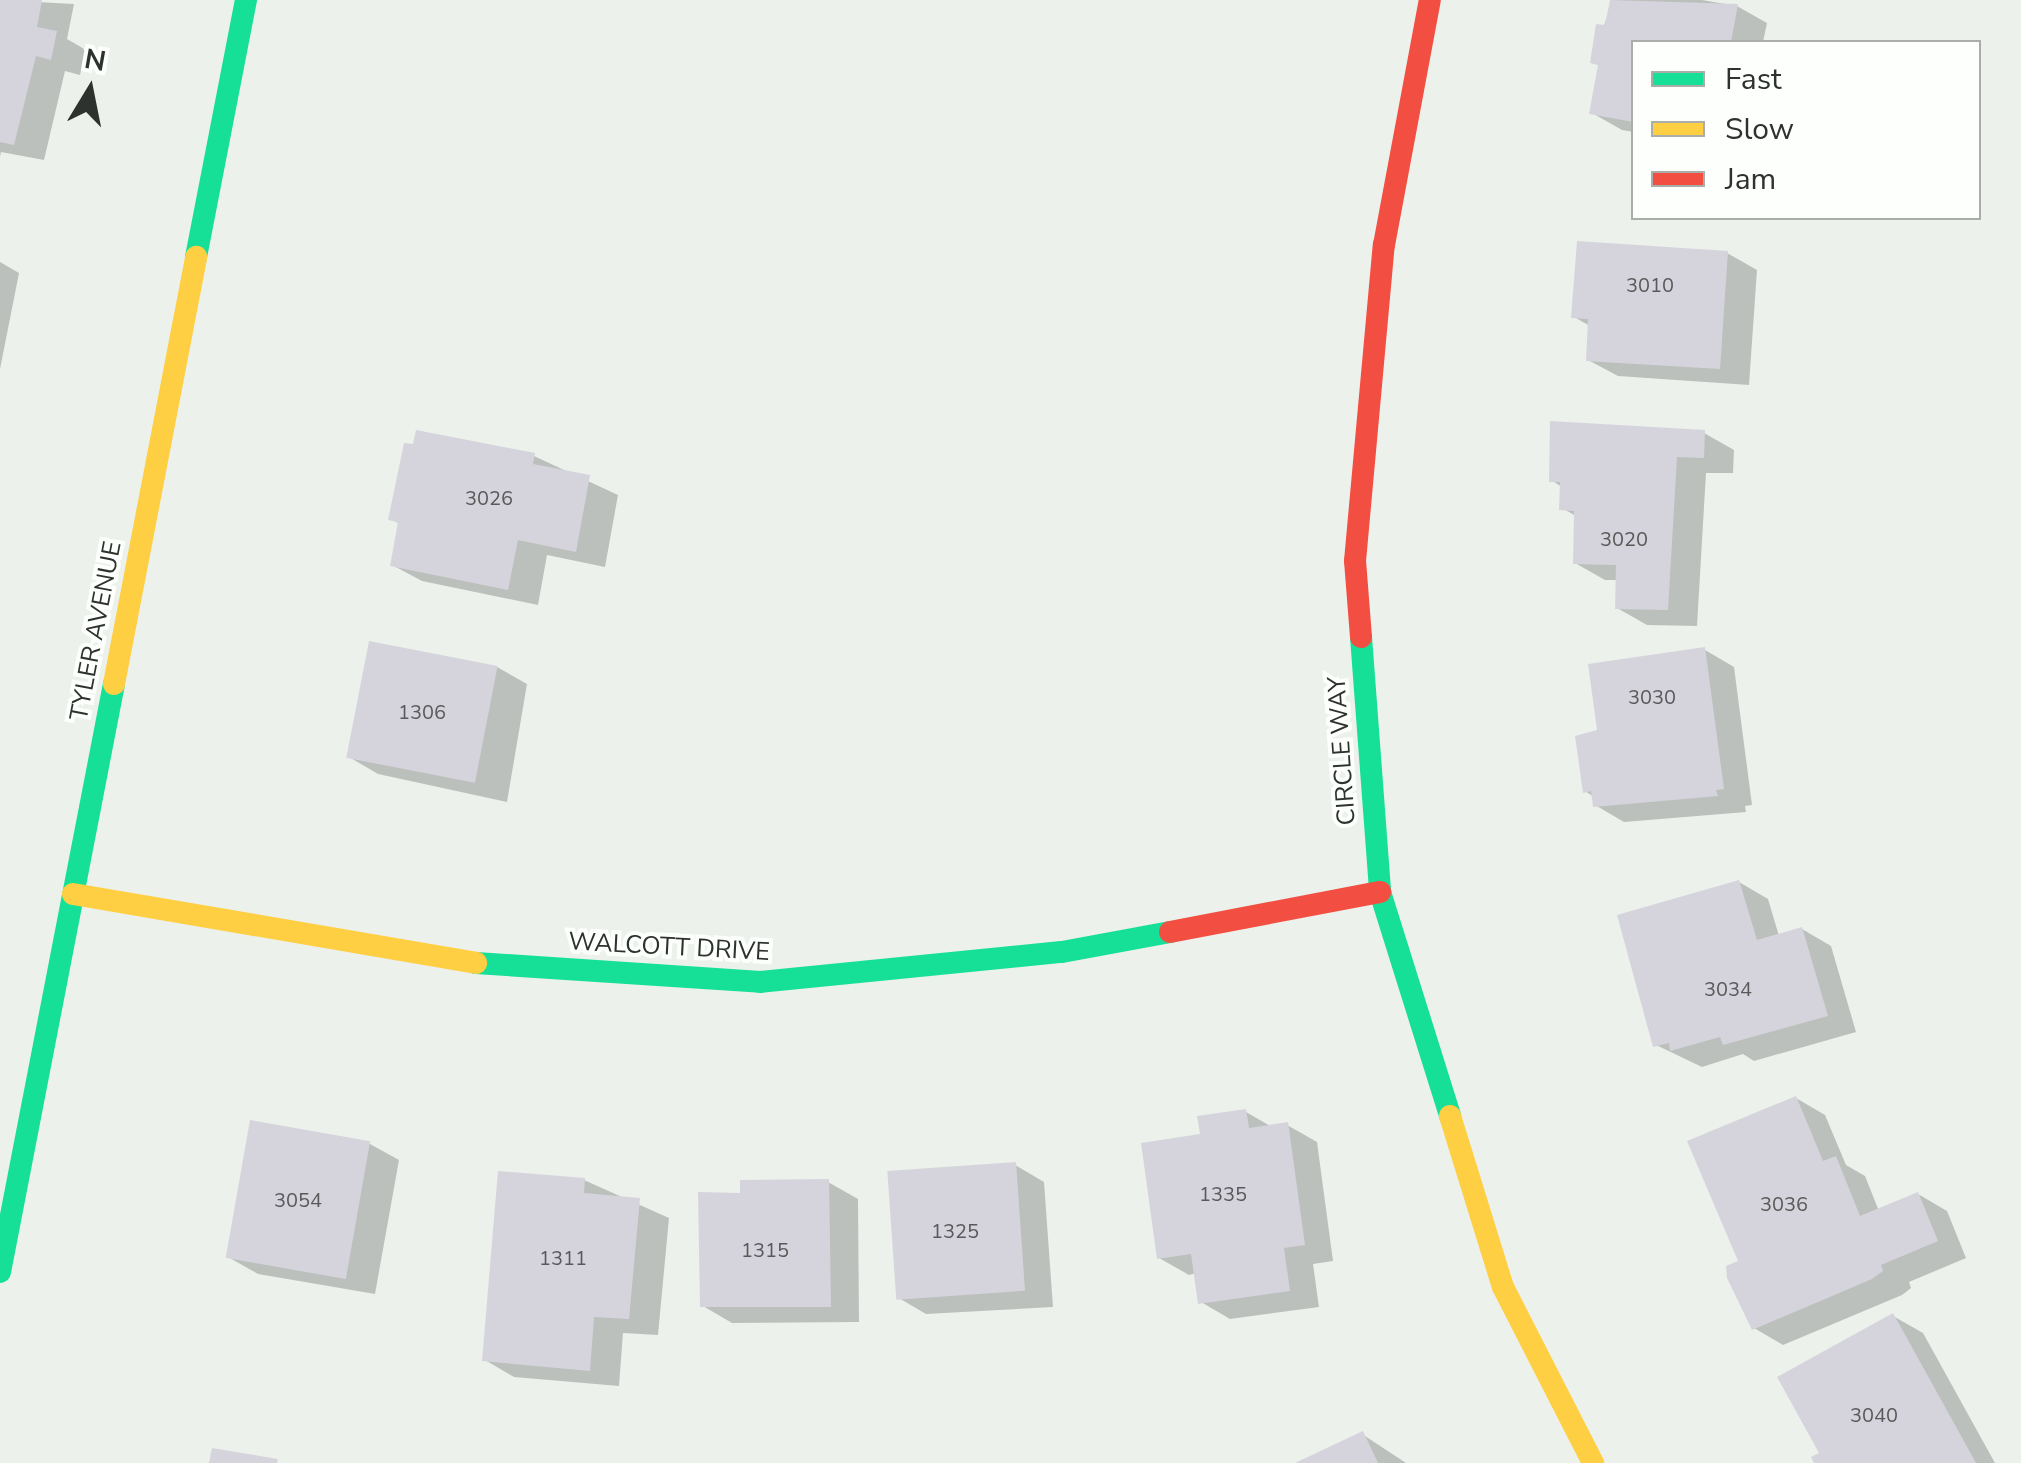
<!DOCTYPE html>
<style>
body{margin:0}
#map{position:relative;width:2021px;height:1463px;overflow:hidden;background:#ecf1ec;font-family:"Nunito Sans",sans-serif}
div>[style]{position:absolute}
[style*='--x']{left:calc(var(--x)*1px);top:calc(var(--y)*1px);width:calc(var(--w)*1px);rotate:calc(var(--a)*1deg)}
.shadow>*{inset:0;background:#0003}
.building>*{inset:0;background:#d5d4dc;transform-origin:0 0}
.fast>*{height:22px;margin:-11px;padding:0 11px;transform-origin:11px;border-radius:11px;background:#16e098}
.slow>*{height:22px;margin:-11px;padding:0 11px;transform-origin:11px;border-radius:11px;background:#ffcf43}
.jam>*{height:22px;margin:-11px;padding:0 11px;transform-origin:11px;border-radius:11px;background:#f24e42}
span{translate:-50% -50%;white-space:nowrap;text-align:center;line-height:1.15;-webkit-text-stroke:8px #fdfffd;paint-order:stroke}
.number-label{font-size:20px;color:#585a5a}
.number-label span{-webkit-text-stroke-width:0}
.street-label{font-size:25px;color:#2e322e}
.legend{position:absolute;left:1631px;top:40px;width:350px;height:180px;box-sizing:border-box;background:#fdfffd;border:2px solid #aaadaa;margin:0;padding:12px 18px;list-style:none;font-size:30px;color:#2e322e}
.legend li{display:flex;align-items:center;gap:20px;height:50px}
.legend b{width:50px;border:2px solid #aaadaa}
.north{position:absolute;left:40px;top:40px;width:100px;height:100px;-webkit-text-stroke:8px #fdfffd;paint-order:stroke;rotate:10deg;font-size:28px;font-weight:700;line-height:40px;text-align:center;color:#2e322e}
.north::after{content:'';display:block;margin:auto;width:35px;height:45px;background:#2e322e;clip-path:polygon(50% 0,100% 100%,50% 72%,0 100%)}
</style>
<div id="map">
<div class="shadow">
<div style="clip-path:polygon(0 0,74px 4px,67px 39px,86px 50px,80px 75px,65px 71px,44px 160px,1px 152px,0 157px)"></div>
<div style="clip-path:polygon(1612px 0,1702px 0,1737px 6px,1767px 23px,1763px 42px,1634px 42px,1634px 132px,1622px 130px,1592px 113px,1600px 66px,1593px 62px)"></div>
<div style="clip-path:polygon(1727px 253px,1757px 270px,1749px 385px,1618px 376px,1588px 360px,1590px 326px,1574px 317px)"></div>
<div style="clip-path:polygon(0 262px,19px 273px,0 369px)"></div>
<div style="clip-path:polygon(1704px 433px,1734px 450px,1733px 473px,1706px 473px,1697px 626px,1647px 625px,1617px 608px,1618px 580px,1605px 580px,1575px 563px,1576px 516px,1562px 508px,1562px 487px,1551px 480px)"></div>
<div style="clip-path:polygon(534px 456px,618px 495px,605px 567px,547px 555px,538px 605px,422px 581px,392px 565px,400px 524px,391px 519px)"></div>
<div style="clip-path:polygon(1705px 650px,1734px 667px,1752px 805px,1745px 806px,1746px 812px,1624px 822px,1595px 805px,1594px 797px,1585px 791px,1599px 732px)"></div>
<div style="clip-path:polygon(497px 667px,527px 684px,507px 802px,378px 774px,349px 757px)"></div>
<div style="clip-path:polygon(1739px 882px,1768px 899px,1779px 936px,1802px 929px,1831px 946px,1856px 1032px,1754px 1061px,1743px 1054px,1702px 1067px,1656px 1045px)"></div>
<div style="clip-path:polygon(1796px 1098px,1825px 1115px,1846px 1165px,1865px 1176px,1879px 1211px,1918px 1194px,1947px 1211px,1966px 1258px,1909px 1282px,1911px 1288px,1902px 1295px,1783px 1345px,1754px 1328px,1741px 1262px)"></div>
<div style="clip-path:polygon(1246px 1112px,1272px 1127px,1287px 1125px,1317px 1142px,1333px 1261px,1313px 1264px,1319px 1307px,1230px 1319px,1201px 1302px,1197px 1273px,1189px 1275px,1159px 1258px,1203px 1136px)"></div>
<div style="clip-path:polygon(252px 1123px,370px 1144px,399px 1160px,375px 1294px,258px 1274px,228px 1257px)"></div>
<div style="clip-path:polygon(1015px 1165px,1044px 1182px,1053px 1307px,926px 1314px,897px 1297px)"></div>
<div style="clip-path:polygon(584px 1180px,669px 1218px,658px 1335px,623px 1333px,619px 1386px,514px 1377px,485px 1360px)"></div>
<div style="clip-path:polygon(828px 1182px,858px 1199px,859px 1322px,732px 1323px,703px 1306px,743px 1195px)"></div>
<div style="clip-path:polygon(1893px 1316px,1923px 1333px,1995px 1463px,1817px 1463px)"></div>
<div style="clip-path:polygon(1362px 1434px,1406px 1463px,1301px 1463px)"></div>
</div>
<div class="building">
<div style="clip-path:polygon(0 0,42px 0,37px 27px,57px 31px,51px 60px,36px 56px,14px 145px,0 142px)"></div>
<div style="clip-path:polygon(1610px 0,1738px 4px,1731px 42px,1634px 42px,1634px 122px,1589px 114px,1598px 65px,1590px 63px,1596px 24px,1605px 25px)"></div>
<div style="clip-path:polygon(1577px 241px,1728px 251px,1720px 369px,1586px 361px,1588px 319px,1571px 318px)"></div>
<div style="clip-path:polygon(1550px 421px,1705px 430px,1704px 458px,1677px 457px,1668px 610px,1615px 609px,1616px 565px,1573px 564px,1574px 511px,1559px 510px,1560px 482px,1549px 482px)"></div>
<div style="clip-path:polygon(416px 430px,535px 453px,533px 464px,590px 475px,576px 552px,518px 540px,508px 590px,390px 566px,398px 522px,388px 520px,404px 443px,413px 444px)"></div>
<div style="left:369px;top:641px;width:131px;height:119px;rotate:11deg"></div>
<div style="clip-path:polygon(1705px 647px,1724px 789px,1716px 790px,1718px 796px,1593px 807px,1591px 791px,1583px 793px,1575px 736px,1597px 730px,1588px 664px)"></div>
<div style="clip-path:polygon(1739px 880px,1757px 940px,1802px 927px,1828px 1016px,1723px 1045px,1720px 1037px,1670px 1051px,1669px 1043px,1653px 1047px,1617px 915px)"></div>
<div style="clip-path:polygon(1796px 1096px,1823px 1161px,1836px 1156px,1860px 1216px,1918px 1192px,1938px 1241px,1881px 1265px,1883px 1271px,1872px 1279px,1752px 1330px,1727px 1278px,1726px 1266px,1738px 1261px,1687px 1141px)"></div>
<div style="clip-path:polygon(1246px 1109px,1249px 1128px,1288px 1122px,1305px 1245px,1284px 1248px,1290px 1291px,1198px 1304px,1191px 1254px,1157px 1259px,1141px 1143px,1200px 1134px,1197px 1116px)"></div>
<div style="left:250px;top:1120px;width:122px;height:140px;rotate:10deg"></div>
<div style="left:1016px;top:1162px;width:129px;height:129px;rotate:86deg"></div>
<div style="clip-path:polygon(498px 1171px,585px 1178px,584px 1193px,640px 1198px,629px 1319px,594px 1317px,590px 1371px,482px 1361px)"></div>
<div style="clip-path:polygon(829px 1179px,831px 1307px,700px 1307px,698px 1192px,740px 1193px,740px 1180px)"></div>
<div style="clip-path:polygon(1893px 1313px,1976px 1463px,1814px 1463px,1811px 1457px,1819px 1453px,1777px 1377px)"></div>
<div style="clip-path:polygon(1363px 1431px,1378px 1463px,1295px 1463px)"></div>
<div style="clip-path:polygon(212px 1448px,278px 1459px,277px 1463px,209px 1463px)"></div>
</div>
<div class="fast">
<div style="--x:196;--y:257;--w:262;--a:-79"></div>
<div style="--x:1361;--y:637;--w:256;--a:85.7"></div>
<div style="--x:1380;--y:892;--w:235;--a:72.6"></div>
<div style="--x:476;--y:963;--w:285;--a:3.8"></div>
<div style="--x:760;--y:982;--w:303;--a:-5.7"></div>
<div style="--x:1062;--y:952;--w:110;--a:-10.5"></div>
<div style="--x:0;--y:1272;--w:599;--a:-79.03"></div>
</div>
<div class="slow">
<div style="--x:114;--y:684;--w:435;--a:-79.1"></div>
<div style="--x:73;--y:894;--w:409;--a:9.7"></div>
<div style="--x:1450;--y:1116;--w:179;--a:72.8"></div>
<div style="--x:1503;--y:1287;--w:198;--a:62.9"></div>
</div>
<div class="jam">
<div style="--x:1361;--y:637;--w:76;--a:-94.5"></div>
<div style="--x:1355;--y:561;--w:317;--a:-84.8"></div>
<div style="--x:1384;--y:245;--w:249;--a:-79.4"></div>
<div style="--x:1170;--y:932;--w:214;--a:-10.8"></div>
</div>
<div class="number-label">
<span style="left:1650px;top:285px">3010</span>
<span style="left:489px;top:498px">3026</span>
<span style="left:1624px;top:539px">3020</span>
<span style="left:1652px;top:697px">3030</span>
<span style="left:422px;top:712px">1306</span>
<span style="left:1728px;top:989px">3034</span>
<span style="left:1223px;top:1194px">1335</span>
<span style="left:298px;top:1200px">3054</span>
<span style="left:1784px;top:1204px">3036</span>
<span style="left:955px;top:1231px">1325</span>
<span style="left:765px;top:1250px">1315</span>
<span style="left:563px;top:1258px">1311</span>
<span style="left:1874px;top:1415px">3040</span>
</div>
<div class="street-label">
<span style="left:96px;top:631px;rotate:-79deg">TYLER AVENUE</span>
<span style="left:1342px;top:751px;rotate:-94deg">CIRCLE WAY</span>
<span style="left:669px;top:947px;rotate:3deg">WALCOTT DRIVE</span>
</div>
<ul class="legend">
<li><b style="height:12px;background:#16e098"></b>Fast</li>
<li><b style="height:12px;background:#ffcf43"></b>Slow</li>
<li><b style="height:12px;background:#f24e42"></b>Jam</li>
</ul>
<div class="north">N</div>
</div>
